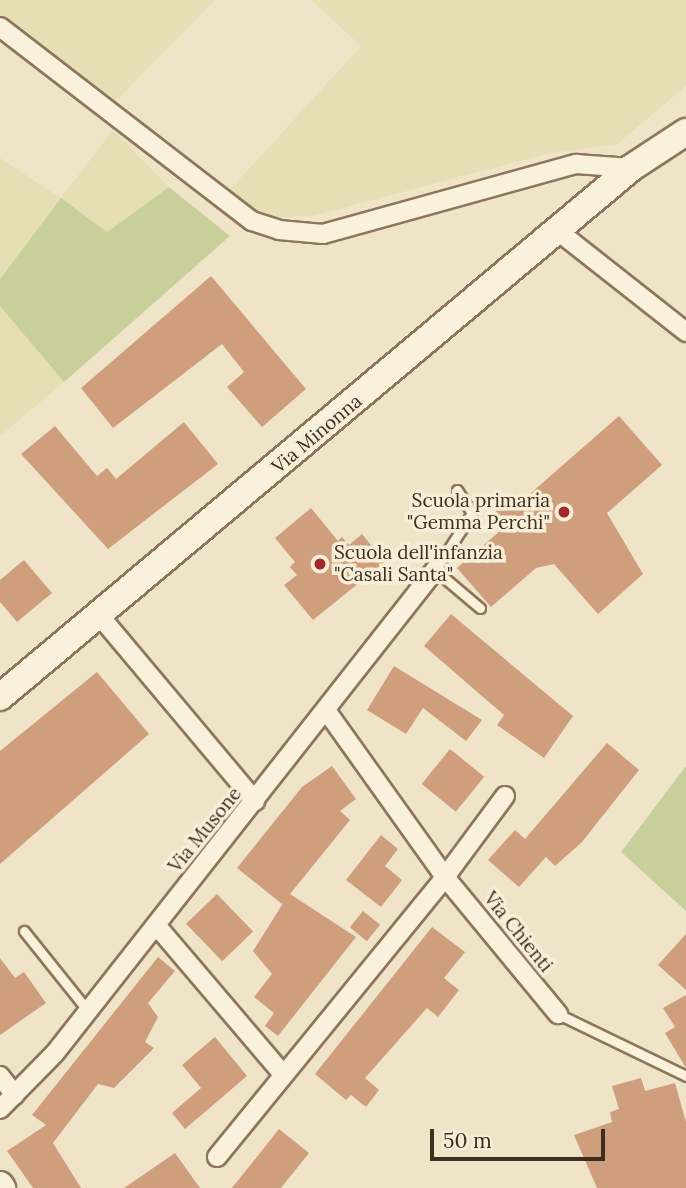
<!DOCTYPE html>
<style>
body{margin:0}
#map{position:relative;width:686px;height:1188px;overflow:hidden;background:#f0e4c8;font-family:Lora,serif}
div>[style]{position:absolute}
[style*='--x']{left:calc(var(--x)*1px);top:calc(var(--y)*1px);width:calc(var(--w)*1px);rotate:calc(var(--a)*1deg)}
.farmland>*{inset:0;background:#e6deb5}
.green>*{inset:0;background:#c9cf9b}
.building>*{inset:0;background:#cf9f7d;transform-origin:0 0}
.roads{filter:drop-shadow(2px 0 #8d765c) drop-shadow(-2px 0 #8d765c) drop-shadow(0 2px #8d765c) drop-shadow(0 -2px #8d765c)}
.service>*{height:9px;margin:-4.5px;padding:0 4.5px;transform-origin:4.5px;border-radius:4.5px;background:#faf1dc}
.minor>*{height:18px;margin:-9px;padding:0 9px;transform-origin:9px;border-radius:9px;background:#faf1dc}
.secondary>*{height:26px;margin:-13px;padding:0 13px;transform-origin:13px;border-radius:13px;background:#faf1dc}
.dots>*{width:19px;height:19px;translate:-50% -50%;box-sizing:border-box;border:4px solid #f7eed8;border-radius:50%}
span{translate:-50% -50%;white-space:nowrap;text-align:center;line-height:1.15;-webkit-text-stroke:7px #f7eed8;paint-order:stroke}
.street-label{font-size:19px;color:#3d2e20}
.poi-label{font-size:19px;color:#3d2e20}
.right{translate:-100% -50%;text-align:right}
.left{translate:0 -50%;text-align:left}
.scale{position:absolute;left:430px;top:1129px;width:175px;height:32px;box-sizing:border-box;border:4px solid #3d2e20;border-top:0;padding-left:9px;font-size:21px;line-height:24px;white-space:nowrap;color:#3d2e20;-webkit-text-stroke:5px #f7eed8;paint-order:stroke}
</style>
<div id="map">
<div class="farmland">
<div style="clip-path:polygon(0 0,215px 0,114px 103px,0 19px)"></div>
<div style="clip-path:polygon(311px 0,686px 0,686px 86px,617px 144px,546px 154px,312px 216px,263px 218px,227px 193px,361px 46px)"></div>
<div style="clip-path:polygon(113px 130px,169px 187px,107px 232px,61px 198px,0 279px,0 158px,61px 198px)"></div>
<div style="clip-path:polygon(0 306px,64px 382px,0 436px)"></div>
</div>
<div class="green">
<div style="clip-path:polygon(169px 187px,230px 236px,64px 382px,0 306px,0 279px,61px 198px,107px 232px)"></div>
<div style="clip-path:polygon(686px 766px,686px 911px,621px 852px)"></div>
</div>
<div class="building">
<div style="clip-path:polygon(211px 276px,306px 389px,262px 427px,227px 387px,244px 372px,222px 344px,113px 428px,81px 388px)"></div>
<div style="clip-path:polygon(619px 416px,662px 465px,607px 513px,643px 574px,598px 614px,554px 564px,536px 568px,491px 607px,457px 568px,500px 531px,496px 510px,516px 506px)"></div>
<div style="clip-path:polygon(184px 422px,218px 464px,108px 549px,21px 454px,55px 426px,97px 476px,107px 468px,116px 479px)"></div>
<div style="clip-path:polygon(311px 508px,338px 541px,342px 537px,349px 545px,362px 534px,385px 562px,313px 620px,284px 585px,297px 575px,290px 567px,295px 562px,275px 538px)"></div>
<div style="clip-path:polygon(24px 560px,52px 593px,17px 622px,0 602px,0 580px)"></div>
<div style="clip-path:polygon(451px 614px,573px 716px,544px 758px,497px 725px,504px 715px,424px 646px)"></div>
<div style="clip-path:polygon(394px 666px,482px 720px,466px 741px,423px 708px,406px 734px,367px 710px)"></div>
<div style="clip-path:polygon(97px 672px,149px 734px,0 864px,0 751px)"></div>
<div style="clip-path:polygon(607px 743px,639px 770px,582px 842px,555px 866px,546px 857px,519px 887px,488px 860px,515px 830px,525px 839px)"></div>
<div style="left:450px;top:749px;width:44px;height:45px;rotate:39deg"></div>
<div style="clip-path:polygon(332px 766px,356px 799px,340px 811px,350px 820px,290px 894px,356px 937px,278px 1036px,265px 1026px,274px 1013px,254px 997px,272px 974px,253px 951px,285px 900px,282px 904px,237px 868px,302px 787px)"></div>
<div style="clip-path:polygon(381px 835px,398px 849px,385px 866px,402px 880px,381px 907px,346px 880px)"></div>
<div style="left:217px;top:894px;width:52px;height:43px;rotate:46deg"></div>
<div style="left:363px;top:911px;width:22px;height:21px;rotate:39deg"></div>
<div style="clip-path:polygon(432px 927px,465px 952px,444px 978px,459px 990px,438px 1017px,427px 1008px,365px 1078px,379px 1090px,366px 1107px,351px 1095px,346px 1100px,315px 1074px)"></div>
<div style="clip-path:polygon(686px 934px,686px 990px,658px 965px)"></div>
<div style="clip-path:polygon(158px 957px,175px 971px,148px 1003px,158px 1017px,145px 1042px,154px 1048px,114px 1088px,98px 1084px,53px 1143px,81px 1188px,33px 1188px,7px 1151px,46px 1125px,32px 1115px)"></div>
<div style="clip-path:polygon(0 958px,15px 978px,24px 972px,46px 1003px,0 1035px)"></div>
<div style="clip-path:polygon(686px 995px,686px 1068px,665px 1033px,675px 1027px,663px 1008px)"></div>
<div style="clip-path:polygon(215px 1037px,247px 1076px,185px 1129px,172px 1113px,201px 1088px,182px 1065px)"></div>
<div style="clip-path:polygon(641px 1078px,645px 1091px,675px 1083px,686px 1122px,686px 1188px,597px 1188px,574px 1135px,612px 1122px,610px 1112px,619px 1109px,612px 1086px)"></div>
<div style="clip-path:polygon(279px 1129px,309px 1153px,281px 1188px,232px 1188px)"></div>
<div style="clip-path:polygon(175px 1153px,200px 1188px,124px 1188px)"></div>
</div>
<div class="roads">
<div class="service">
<div style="--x:457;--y:490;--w:27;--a:57"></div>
<div style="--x:472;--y:513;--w:68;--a:123"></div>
<div style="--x:435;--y:570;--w:59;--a:40.2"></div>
<div style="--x:24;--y:931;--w:102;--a:51.3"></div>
<div style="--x:558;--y:1014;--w:142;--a:25.8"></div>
</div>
<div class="minor">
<div style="--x:0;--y:27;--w:318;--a:37.6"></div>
<div style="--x:252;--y:221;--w:28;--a:18"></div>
<div style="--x:279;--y:230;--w:44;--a:5.2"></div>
<div style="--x:323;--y:234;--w:263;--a:-15.5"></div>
<div style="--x:576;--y:164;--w:55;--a:4.2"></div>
<div style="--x:559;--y:232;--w:162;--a:38.2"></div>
<div style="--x:99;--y:615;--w:243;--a:50"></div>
<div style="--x:505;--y:796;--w:101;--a:126.5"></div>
<div style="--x:445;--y:877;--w:178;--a:50.5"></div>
<div style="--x:156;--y:925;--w:196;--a:49.6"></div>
<div style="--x:0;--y:1076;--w:24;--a:52"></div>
<div style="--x:0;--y:1109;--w:78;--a:-45.5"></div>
<div style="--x:55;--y:1053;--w:615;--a:-51.81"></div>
<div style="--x:217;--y:1157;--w:361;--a:-50.8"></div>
<div style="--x:445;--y:877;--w:205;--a:-125.5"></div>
</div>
<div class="secondary">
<div style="--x:0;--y:697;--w:823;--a:-39.97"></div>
<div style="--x:631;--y:168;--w:66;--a:-33.2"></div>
<div style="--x:0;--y:1185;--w:4;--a:56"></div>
</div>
</div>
<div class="dots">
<div style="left:564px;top:512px;background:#9e2a2b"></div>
<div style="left:320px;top:564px;background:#9e2a2b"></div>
</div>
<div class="street-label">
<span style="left:317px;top:434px;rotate:-40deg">Via Minonna</span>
<span style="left:205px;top:830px;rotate:-51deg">Via Musone</span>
<span style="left:518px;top:932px;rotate:51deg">Via Chienti</span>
</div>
<div class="poi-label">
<span class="right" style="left:550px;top:512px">Scuola primaria<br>"Gemma Perchi"</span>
<span class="left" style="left:334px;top:564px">Scuola dell'infanzia<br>"Casali Santa"</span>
</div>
<div class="scale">50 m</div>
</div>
